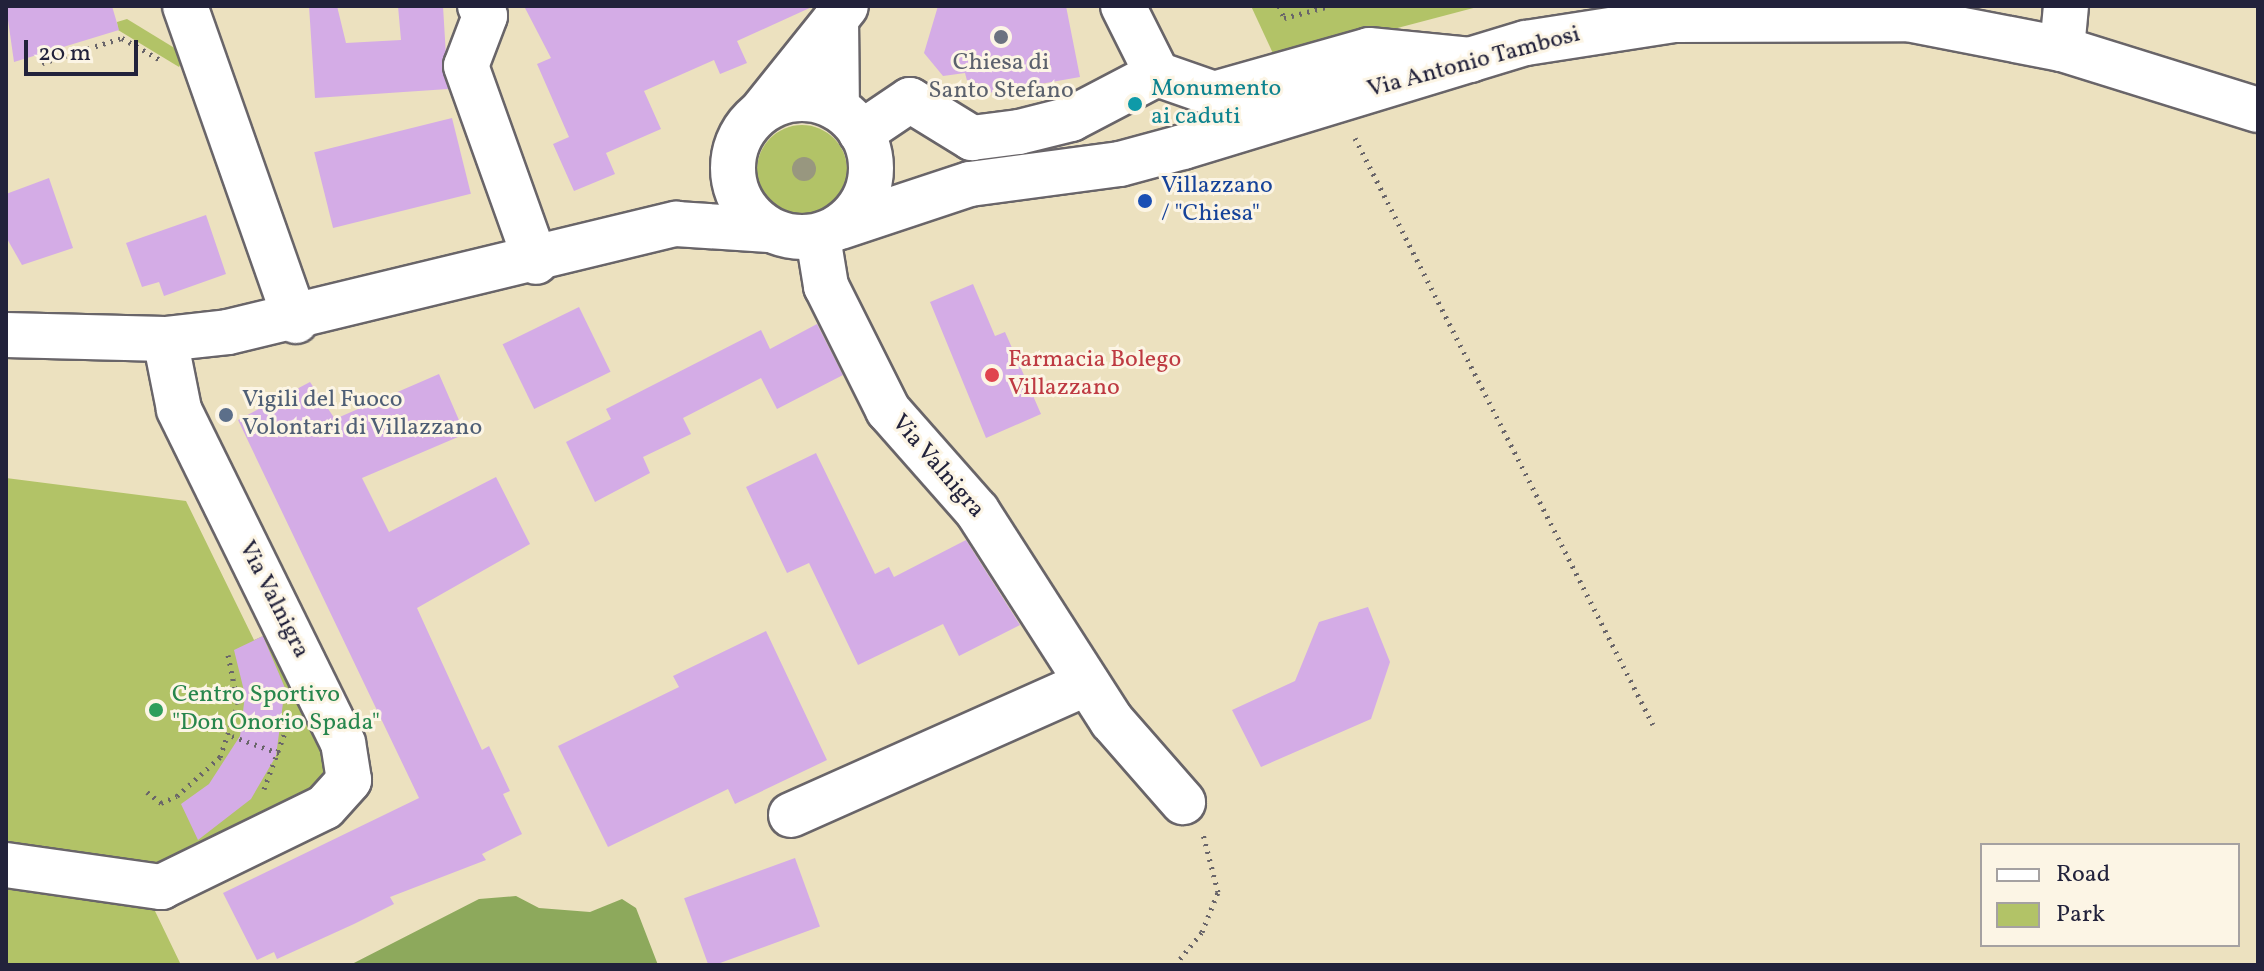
<!DOCTYPE html>
<style>
body{margin:0}
#map{position:relative;width:2264px;height:971px;overflow:hidden;background:#ece1bf;font-family:Vollkorn,serif}
div>[style]{position:absolute}
[style*='--x']{left:calc(var(--x)*1px);top:calc(var(--y)*1px);width:calc(var(--w)*1px);rotate:calc(var(--a)*1deg)}
.green>*{inset:0;background:#b2c367}
.round{border-radius:50%}
.forest>*{inset:0;background:#8da95c}
.building>*{inset:0;background:#d4ace6;transform-origin:0 0}
.path>*{height:5px;margin-top:-2.5px;transform-origin:0;background:repeating-linear-gradient(90deg,#696569 0 2px,transparent 0 8px)}
.roads{filter:drop-shadow(2px 0 #696569) drop-shadow(-2px 0 #696569) drop-shadow(0 2px #696569) drop-shadow(0 -2px #696569)}
.minor>*{height:44px;margin:-22px;padding:0 22px;transform-origin:22px;border-radius:22px;background:#fff}
.major>*{height:44px;margin:-22px;padding:0 22px;transform-origin:22px;border-radius:22px;background:#fff}
.major>.ring{margin:-22px;padding:0;box-sizing:content-box;background:none;border:44px solid #fff;border-radius:50%}
.trees>*{width:24px;height:24px;margin:-12px;border-radius:50%;background:#98977f}
.dots>*{width:22px;height:22px;translate:-50% -50%;box-sizing:border-box;border:4px solid #fcf5e5;border-radius:50%}
span{translate:-50% -50%;white-space:nowrap;text-align:center;line-height:1.15;-webkit-text-stroke:6px #fcf5e5;paint-order:stroke}
.street-label{font-size:24px;color:#22223b}
.worship-label{font-size:24px;color:#5b616d}
.culture-label{font-size:24px;color:#0d838f}
.left{translate:0 -50%;text-align:left}
.transit-label{font-size:24px;color:#164399}
.health-label{font-size:24px;color:#be3a42}
.service-label{font-size:24px;color:#4e5e75}
.leisure-label{font-size:24px;color:#27864d}
.frame{position:absolute;inset:0;border:8px solid #22223b;pointer-events:none}
.legend{position:absolute;left:1980px;top:843px;width:260px;height:104px;box-sizing:border-box;background:#fcf5e5;border:2px solid #a5a1a1;margin:0;padding:10px 14px;list-style:none;font-size:24px;color:#22223b}
.legend li{display:flex;align-items:center;gap:16px;height:40px}
.legend b{width:40px;border:2px solid #a5a1a1}
.scale{position:absolute;left:24px;top:40px;width:114px;height:36px;box-sizing:border-box;border:4px solid #22223b;border-top:0;padding-left:10px;font-size:24px;line-height:28px;white-space:nowrap;color:#22223b;-webkit-text-stroke:6px #fcf5e5;paint-order:stroke}
</style>
<div id="map">
<div class="green">
<div style="clip-path:polygon(1251px 6px,1481px 6px,1276px 60px)"></div>
<div style="clip-path:polygon(127px 19px,186px 55px,179px 67px,118px 30px,117px 22px)"></div>
<div class="round" style="left:757px;top:125px;width:90px;height:90px"></div>
<div style="clip-path:polygon(6px 478px,186px 501px,254px 640px,270px 633px,338px 779px,141px 882px,181px 965px,6px 965px)"></div>
</div>
<div class="forest">
<div style="clip-path:polygon(516px 896px,539px 908px,590px 912px,622px 899px,636px 908px,658px 965px,350px 965px,479px 899px)"></div>
</div>
<div class="building">
<div style="clip-path:polygon(6px 6px,112px 6px,119px 30px,14px 62px)"></div>
<div style="clip-path:polygon(309px 6px,337px 6px,346px 43px,401px 40px,398px 6px,443px 6px,448px 89px,315px 98px)"></div>
<div style="clip-path:polygon(524px 6px,814px 6px,737px 41px,747px 63px,720px 74px,714px 60px,644px 91px,661px 129px,606px 153px,615px 174px,574px 191px,553px 144px,569px 137px,537px 64px,551px 58px)"></div>
<div style="clip-path:polygon(938px 6px,1066px 6px,1080px 77px,971px 96px,965px 73px,943px 76px,924px 53px)"></div>
<div style="left:452px;top:118px;width:78px;height:142px;rotate:76deg"></div>
<div style="clip-path:polygon(49px 178px,73px 248px,22px 265px,6px 237px,6px 194px)"></div>
<div style="clip-path:polygon(206px 215px,226px 274px,164px 296px,159px 282px,142px 287px,126px 243px)"></div>
<div style="clip-path:polygon(973px 284px,995px 336px,1005px 332px,1041px 414px,986px 438px,930px 302px)"></div>
<div style="left:579px;top:307px;width:72px;height:85px;rotate:64deg"></div>
<div style="clip-path:polygon(817px 324px,843px 375px,777px 409px,761px 378px,683px 418px,691px 434px,643px 457px,650px 473px,595px 502px,566px 442px,611px 419px,606px 409px,761px 330px,770px 349px)"></div>
<div style="clip-path:polygon(439px 374px,465px 434px,362px 478px,389px 532px,496px 477px,530px 544px,417px 608px,482px 750px,489px 746px,510px 791px,503px 794px,522px 834px,482px 854px,486px 860px,390px 897px,394px 904px,354px 924px,277px 959px,274px 952px,257px 960px,223px 893px,419px 798px,238px 420px,310px 382px,335px 419px)"></div>
<div style="clip-path:polygon(816px 453px,875px 574px,889px 567px,894px 577px,966px 540px,1020px 625px,959px 656px,943px 624px,858px 665px,809px 563px,787px 573px,746px 487px)"></div>
<div style="clip-path:polygon(1368px 607px,1390px 662px,1371px 719px,1261px 767px,1232px 710px,1295px 681px,1319px 622px)"></div>
<div style="clip-path:polygon(766px 631px,827px 760px,735px 804px,728px 789px,608px 847px,558px 746px,679px 687px,673px 676px)"></div>
<div style="clip-path:polygon(263px 636px,285px 688px,276px 756px,251px 799px,198px 840px,181px 804px,209px 784px,240px 736px,245px 695px,234px 650px)"></div>
<div style="left:795px;top:858px;width:73px;height:118px;rotate:70deg"></div>
</div>
<div class="path">
<div style="--x:1279;--y:6;--w:13;--a:67"></div>
<div style="--x:1284;--y:18;--w:48;--a:-14.6"></div>
<div style="--x:42;--y:63;--w:84;--a:-17.4"></div>
<div style="--x:122;--y:38;--w:46;--a:29.9"></div>
<div style="--x:1355;--y:138;--w:658;--a:63.08"></div>
<div style="--x:232;--y:736;--w:52;--a:20.2"></div>
<div style="--x:264;--y:789;--w:69;--a:-69.7"></div>
<div style="--x:147;--y:792;--w:18;--a:38"></div>
<div style="--x:161;--y:803;--w:17;--a:-24"></div>
<div style="--x:177;--y:796;--w:58;--a:-42.2"></div>
<div style="--x:220;--y:757;--w:56;--a:-71.2"></div>
<div style="--x:238;--y:704;--w:50;--a:-101.5"></div>
<div style="--x:1175;--y:965;--w:43;--a:-50.7"></div>
<div style="--x:1202;--y:932;--w:43;--a:-68.2"></div>
<div style="--x:1218;--y:892;--w:60;--a:-104.5"></div>
</div>
<div class="roads">
<div class="minor">
<div style="--x:185;--y:6;--w:334;--a:70.6"></div>
<div style="--x:480;--y:6;--w:11;--a:63"></div>
<div style="--x:485;--y:16;--w:53;--a:110.8"></div>
<div style="--x:466;--y:66;--w:208;--a:70.3"></div>
<div style="--x:1123;--y:6;--w:76;--a:63.4"></div>
<div style="--x:1157;--y:74;--w:60;--a:19.3"></div>
<div style="--x:1214;--y:94;--w:161;--a:-15.8"></div>
<div style="--x:1369;--y:50;--w:102;--a:5.6"></div>
<div style="--x:836;--y:18;--w:90;--a:89.4"></div>
<div style="--x:2062;--y:49;--w:43;--a:-84.7"></div>
<div style="--x:762;--y:111;--w:134;--a:-51.3"></div>
<div style="--x:861;--y:133;--w:59;--a:-34"></div>
<div style="--x:910;--y:100;--w:73;--a:31.5"></div>
<div style="--x:972;--y:138;--w:47;--a:-7.3"></div>
<div style="--x:1019;--y:132;--w:54;--a:-14"></div>
<div style="--x:1071;--y:119;--w:97;--a:-27.6"></div>
<div style="--x:818;--y:237;--w:50;--a:80.7"></div>
<div style="--x:826;--y:286;--w:139;--a:63.4"></div>
<div style="--x:888;--y:410;--w:135;--a:48.6"></div>
<div style="--x:977;--y:511;--w:250;--a:57.3"></div>
<div style="--x:1112;--y:721;--w:108;--a:48.8"></div>
<div style="--x:791;--y:815;--w:324;--a:-24"></div>
<div style="--x:6;--y:865;--w:157;--a:8.1"></div>
<div style="--x:161;--y:887;--w:182;--a:-26"></div>
<div style="--x:325;--y:807;--w:36;--a:-48"></div>
<div style="--x:349;--y:780;--w:37;--a:-99"></div>
<div style="--x:343;--y:743;--w:372;--a:-116.2"></div>
<div style="--x:179;--y:409;--w:71;--a:-101.3"></div>
</div>
<div class="major">
<div class="ring" style="left:733px;top:99px;width:94px;height:94px"></div>
<div style="--x:840;--y:227;--w:137;--a:-18.3"></div>
<div style="--x:970;--y:184;--w:151;--a:-7.6"></div>
<div style="--x:1120;--y:164;--w:65;--a:-15.1"></div>
<div style="--x:1183;--y:147;--w:358;--a:-16.9"></div>
<div style="--x:1526;--y:43;--w:150;--a:-8.8"></div>
<div style="--x:1674;--y:20;--w:233;--a:-0.2"></div>
<div style="--x:1907;--y:19;--w:158;--a:11"></div>
<div style="--x:2062;--y:49;--w:205;--a:17.3"></div>
<div style="--x:6;--y:335;--w:159;--a:1.4"></div>
<div style="--x:165;--y:339;--w:63;--a:-6.3"></div>
<div style="--x:228;--y:332;--w:461;--a:-13.6"></div>
<div style="--x:676;--y:224;--w:93;--a:3.7"></div>
</div>
</div>
<div class="trees">
<div style="left:804px;top:169px"></div>
</div>
<div class="dots">
<div style="left:1001px;top:37px;background:#6b7280"></div>
<div style="left:1135px;top:104px;background:#0f9aa8"></div>
<div style="left:1145px;top:201px;background:#1a4fb4"></div>
<div style="left:992px;top:375px;background:#e0444e"></div>
<div style="left:226px;top:415px;background:#5c6f8a"></div>
<div style="left:156px;top:710px;background:#2e9e5b"></div>
</div>
<div class="street-label">
<span style="left:1474px;top:63px;rotate:-15deg">Via Antonio Tambosi</span>
<span style="left:937px;top:467px;rotate:49deg">Via Valnigra</span>
<span style="left:273px;top:600px;rotate:63deg">Via Valnigra</span>
</div>
<div class="worship-label">
<span style="left:1001px;top:78px">Chiesa di<br>Santo Stefano</span>
</div>
<div class="culture-label">
<span class="left" style="left:1151px;top:104px">Monumento<br>ai caduti</span>
</div>
<div class="transit-label">
<span class="left" style="left:1161px;top:201px">Villazzano<br>/ "Chiesa"</span>
</div>
<div class="health-label">
<span class="left" style="left:1008px;top:375px">Farmacia Bolego<br>Villazzano</span>
</div>
<div class="service-label">
<span class="left" style="left:242px;top:415px">Vigili del Fuoco<br>Volontari di Villazzano</span>
</div>
<div class="leisure-label">
<span class="left" style="left:172px;top:710px">Centro Sportivo<br>"Don Onorio Spada"</span>
</div>
<div class="frame"></div>
<ul class="legend">
<li><b style="height:10px;background:#fff"></b>Road</li>
<li><b style="height:22px;background:#b2c367"></b>Park</li>
</ul>
<div class="scale">20 m</div>
</div>
